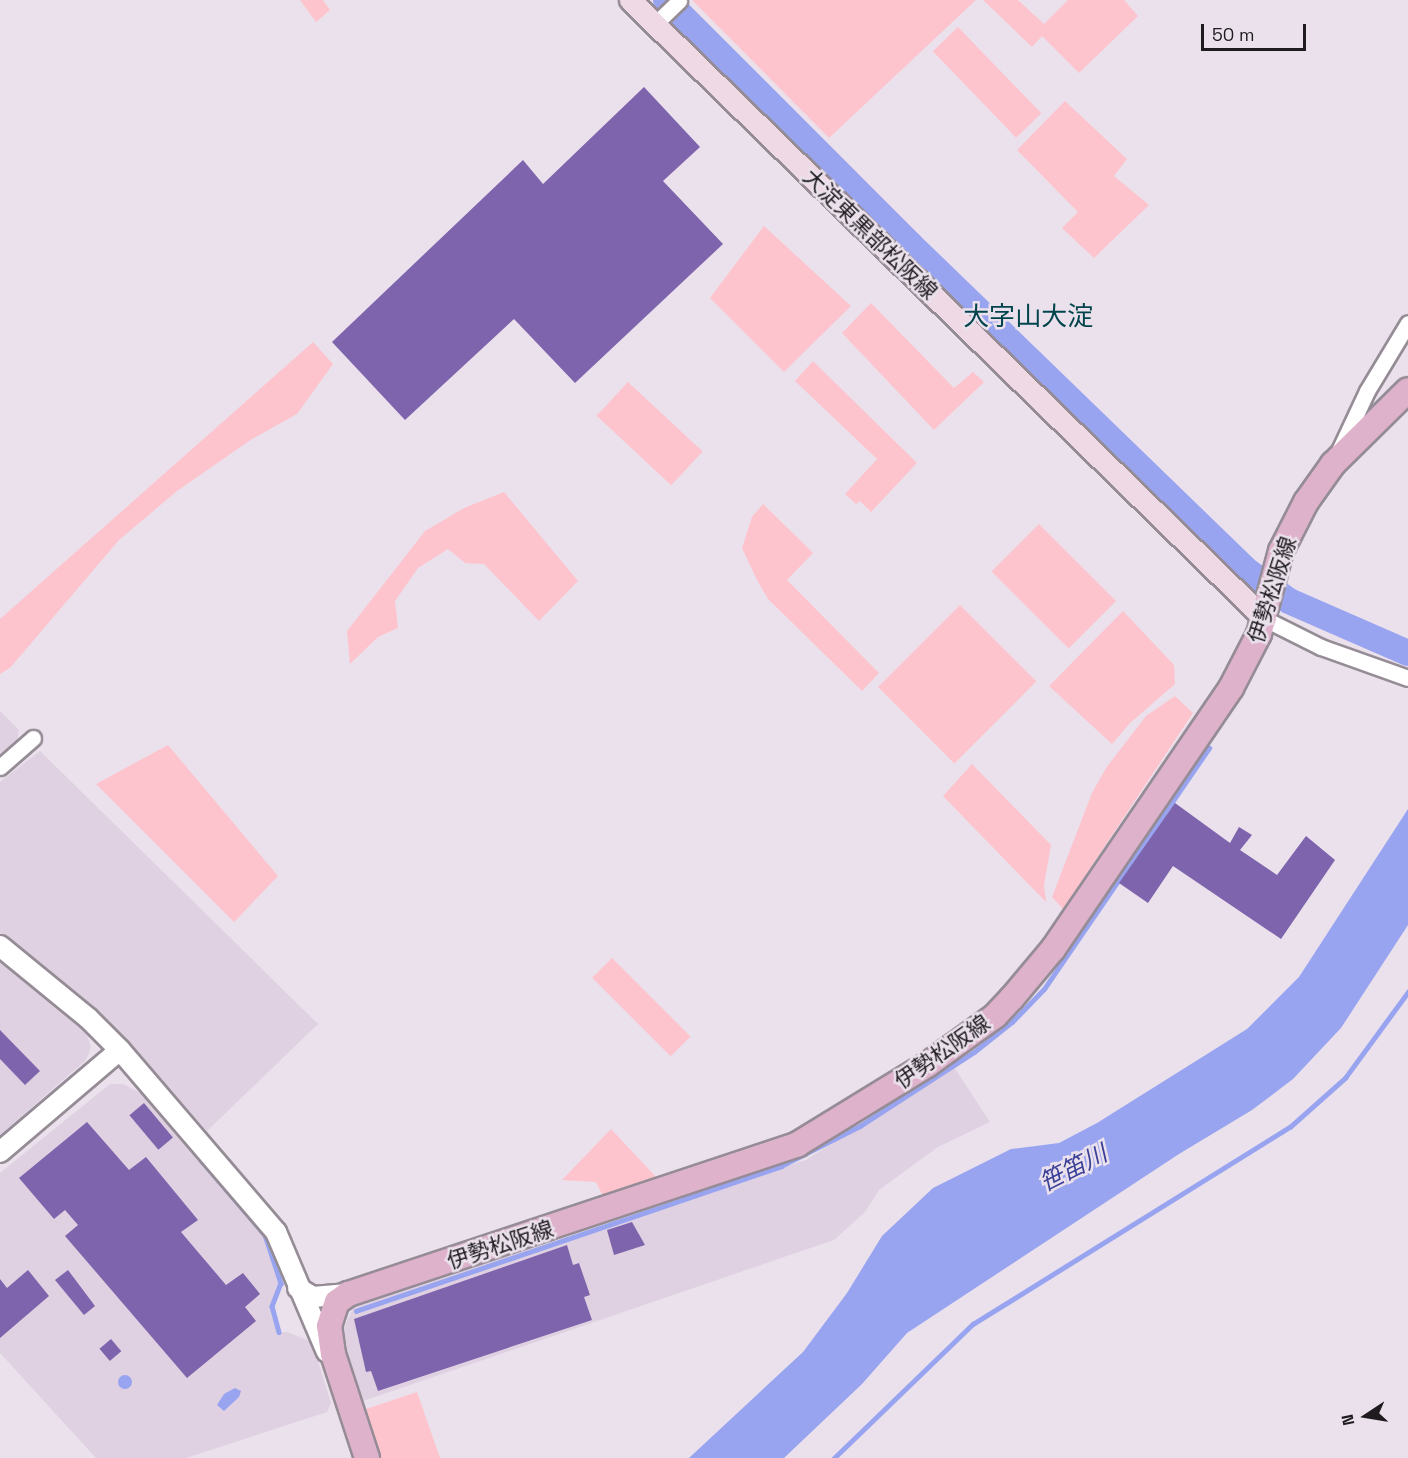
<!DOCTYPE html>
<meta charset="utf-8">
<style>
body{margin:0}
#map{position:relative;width:1408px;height:1458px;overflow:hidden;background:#eae1ec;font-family:"Space Grotesk","Noto Sans JP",sans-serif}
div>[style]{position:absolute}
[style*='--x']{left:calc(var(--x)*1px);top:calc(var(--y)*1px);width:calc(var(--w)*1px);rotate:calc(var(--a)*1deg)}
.built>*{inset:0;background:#dfd1e1}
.green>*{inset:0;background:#fec4cd;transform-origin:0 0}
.water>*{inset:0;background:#98a4f0}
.round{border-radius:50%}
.stream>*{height:4.5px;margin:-2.25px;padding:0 2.25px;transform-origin:2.25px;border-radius:2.25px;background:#98a4f0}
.river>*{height:26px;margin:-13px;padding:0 13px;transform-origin:13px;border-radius:13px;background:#98a4f0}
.building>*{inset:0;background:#7e64ac;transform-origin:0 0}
.roads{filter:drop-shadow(2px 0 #958c96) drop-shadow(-2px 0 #958c96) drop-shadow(0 2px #958c96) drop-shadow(0 -2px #958c96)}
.minor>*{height:15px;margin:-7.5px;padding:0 7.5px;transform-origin:7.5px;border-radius:7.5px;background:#fff}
.tertiary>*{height:20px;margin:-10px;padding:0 10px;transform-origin:10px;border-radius:10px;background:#fff}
.secondary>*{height:21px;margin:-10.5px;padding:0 10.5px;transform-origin:10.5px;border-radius:10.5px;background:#efd9e5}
.primary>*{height:24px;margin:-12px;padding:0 12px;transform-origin:12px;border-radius:12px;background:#dfb2cb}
span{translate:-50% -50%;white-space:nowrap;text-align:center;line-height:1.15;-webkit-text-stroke:5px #eae1ec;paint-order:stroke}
.street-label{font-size:22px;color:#1f1b1f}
.water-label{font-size:24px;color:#3c4198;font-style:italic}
.quarter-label{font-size:26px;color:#02444c}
.north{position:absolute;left:1336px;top:1386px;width:60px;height:60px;-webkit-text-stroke:4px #eae1ec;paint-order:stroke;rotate:258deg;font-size:16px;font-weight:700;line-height:24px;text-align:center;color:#1f1b1f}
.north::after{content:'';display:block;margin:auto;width:21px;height:27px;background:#1f1b1f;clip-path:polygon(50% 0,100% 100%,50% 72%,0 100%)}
.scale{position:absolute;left:1201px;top:24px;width:105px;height:27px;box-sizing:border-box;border:3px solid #1f1b1f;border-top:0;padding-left:8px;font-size:18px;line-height:21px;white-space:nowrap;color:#1f1b1f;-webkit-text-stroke:4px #eae1ec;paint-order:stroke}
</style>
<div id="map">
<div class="built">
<div style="clip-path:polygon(0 711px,19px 730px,17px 742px,0 754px)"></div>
<div style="clip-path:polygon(40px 751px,318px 1024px,207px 1131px,129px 1043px,64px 983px,0 933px,0 782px)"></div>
<div style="clip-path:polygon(0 957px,83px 1024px,91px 1047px,86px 1060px,0 1135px)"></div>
<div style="clip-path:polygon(954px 1067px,990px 1122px,938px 1147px,879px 1190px,865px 1212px,834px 1240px,360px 1402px,340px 1336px,354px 1306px,806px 1160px)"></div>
<div style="clip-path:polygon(110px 1084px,123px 1084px,144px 1095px,264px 1236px,279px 1283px,270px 1306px,277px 1333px,287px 1332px,312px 1342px,331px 1403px,327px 1412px,186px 1458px,96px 1458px,0 1353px,0 1173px)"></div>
</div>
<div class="green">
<div style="clip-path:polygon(300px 0,323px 0,330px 10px,316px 22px)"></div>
<div style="clip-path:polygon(692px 0,976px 0,829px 138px)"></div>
<div style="clip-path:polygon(983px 0,1018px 0,1044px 24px,1068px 0,1124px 0,1138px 16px,1079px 73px,1042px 36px,1032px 47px)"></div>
<div style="left:958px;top:27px;width:120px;height:35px;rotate:46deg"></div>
<div style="clip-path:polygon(1065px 101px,1127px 159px,1114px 176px,1149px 205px,1094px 258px,1062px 228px,1078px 212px,1017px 150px)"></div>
<div style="clip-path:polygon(764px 226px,851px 306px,784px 372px,710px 298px)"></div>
<div style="clip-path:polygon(871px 303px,954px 388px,973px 372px,984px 382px,934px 430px,842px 333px)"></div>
<div style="clip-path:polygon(313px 342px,333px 364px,297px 414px,252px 439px,177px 491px,119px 540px,10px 668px,0 674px,0 619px)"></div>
<div style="clip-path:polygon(813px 361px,917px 463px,871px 512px,860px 501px,856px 504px,845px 494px,877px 459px,795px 381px)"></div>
<div style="left:628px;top:382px;width:102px;height:46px;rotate:43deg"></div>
<div style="clip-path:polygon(504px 492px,578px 581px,539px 621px,484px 564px,465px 563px,448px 549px,418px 568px,395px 601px,398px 628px,378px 637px,350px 664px,347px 631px,425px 531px,464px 508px)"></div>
<div style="clip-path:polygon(763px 504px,813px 553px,787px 580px,879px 673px,862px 691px,768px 599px,757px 580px,742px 548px,752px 517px)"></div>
<div style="left:1039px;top:524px;width:109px;height:67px;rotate:45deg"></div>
<div style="left:960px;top:605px;width:108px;height:116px;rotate:45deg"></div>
<div style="clip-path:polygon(1123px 611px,1174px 665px,1175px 684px,1130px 723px,1112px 744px,1049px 686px)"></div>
<div style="clip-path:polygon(1175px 696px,1193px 713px,1063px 909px,1052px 897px,1092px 793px,1106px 768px,1146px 716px)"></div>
<div style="clip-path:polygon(168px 745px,278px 876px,234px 922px,96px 784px)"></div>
<div style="clip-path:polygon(972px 764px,1051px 845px,1044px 885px,1046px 902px,943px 796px)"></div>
<div style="left:612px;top:958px;width:111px;height:28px;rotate:45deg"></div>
<div style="clip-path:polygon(611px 1129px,657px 1178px,603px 1196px,596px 1182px,562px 1180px)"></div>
<div style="clip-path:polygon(417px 1392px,440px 1458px,378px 1458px,366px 1409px)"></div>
</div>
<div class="water">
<div style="clip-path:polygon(1408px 809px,1408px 925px,1341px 1028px,1293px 1079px,1252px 1110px,1179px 1154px,907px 1333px,862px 1384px,784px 1458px,689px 1458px,803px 1352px,847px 1293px,882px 1236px,933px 1188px,1011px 1149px,1059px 1143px,1097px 1123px,1247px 1029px,1299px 977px)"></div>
<div class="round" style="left:118px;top:1375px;width:14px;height:14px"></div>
<div style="clip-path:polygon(235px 1388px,241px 1391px,239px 1397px,224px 1411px,217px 1405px,224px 1394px)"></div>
</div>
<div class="stream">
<div style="--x:0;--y:1138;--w:105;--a:-40.4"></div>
<div style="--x:201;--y:1160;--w:99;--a:49.5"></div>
<div style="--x:265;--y:1235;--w:51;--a:71.6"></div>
<div style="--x:281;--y:1283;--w:25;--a:111"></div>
<div style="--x:272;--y:1306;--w:27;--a:75"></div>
<div style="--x:356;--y:1311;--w:449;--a:-18.8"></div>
<div style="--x:781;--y:1166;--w:89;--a:-26.9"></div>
<div style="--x:860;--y:1126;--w:136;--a:-33"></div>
<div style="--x:974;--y:1052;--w:48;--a:-38.3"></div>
<div style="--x:1012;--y:1022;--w:46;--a:-45.9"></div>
<div style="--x:1044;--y:989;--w:292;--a:-55.6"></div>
<div style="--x:834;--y:1458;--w:193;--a:-44"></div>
<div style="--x:973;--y:1324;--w:373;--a:-31.9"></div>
<div style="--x:1290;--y:1127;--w:74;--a:-41.7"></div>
<div style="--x:1345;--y:1078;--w:107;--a:-53.8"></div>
</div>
<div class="river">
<div style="--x:666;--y:0;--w:346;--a:45"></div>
<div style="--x:911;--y:245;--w:470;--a:44.1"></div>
<div style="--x:1249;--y:572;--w:49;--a:35.9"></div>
<div style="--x:1289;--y:601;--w:130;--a:23.6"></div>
</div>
<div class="building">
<div style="clip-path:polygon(644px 87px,700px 147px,663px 181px,723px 244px,575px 383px,514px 319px,405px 420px,332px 342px,523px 160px,543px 184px)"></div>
<div style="clip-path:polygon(1175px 803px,1230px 843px,1239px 827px,1252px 835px,1240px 850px,1277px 875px,1306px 836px,1335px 860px,1281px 939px,1173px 866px,1148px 903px,1119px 883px)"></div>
<div style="clip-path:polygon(0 1030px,40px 1071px,25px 1085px,0 1059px)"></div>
<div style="left:144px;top:1103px;width:45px;height:19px;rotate:50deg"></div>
<div style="clip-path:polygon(87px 1122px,129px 1170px,146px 1157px,198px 1220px,181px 1232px,226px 1285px,243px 1273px,260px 1294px,245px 1307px,256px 1321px,187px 1378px,65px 1236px,78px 1225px,65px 1210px,54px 1219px,19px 1178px)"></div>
<div style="clip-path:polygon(632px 1222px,645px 1245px,614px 1255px,607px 1230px)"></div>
<div style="clip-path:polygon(567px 1245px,573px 1265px,579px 1263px,590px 1295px,584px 1297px,592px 1320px,378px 1391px,371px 1371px,366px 1372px,354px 1319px)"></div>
<div style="clip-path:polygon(28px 1270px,49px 1296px,0 1338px,0 1279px,7px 1288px)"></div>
<div style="clip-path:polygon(68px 1270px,95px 1306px,84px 1315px,55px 1280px)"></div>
<div style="left:111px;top:1339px;width:16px;height:15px;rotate:50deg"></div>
</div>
<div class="roads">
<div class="minor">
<div style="--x:654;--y:25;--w:35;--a:-44"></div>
<div style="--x:1338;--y:453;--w:68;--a:-64.9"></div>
<div style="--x:1367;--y:391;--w:79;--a:-58.9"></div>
<div style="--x:1265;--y:619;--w:63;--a:26.6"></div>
<div style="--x:1321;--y:647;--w:92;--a:19.6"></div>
<div style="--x:0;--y:767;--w:44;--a:-41.3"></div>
</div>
<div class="tertiary">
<div style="--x:0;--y:946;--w:114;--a:39.3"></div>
<div style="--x:88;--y:1018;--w:45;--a:45"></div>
<div style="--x:120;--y:1050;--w:240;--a:49.4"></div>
<div style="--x:276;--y:1232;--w:130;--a:67"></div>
<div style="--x:0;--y:1152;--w:157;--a:-40.4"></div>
<div style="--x:298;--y:1288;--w:17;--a:31"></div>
<div style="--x:313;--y:1297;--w:35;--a:-5"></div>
</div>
<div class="secondary">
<div style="--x:630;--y:0;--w:887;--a:44.27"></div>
</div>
<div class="primary">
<div style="--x:367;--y:1458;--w:109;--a:-108.1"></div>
<div style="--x:333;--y:1354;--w:28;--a:-98"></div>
<div style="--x:329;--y:1326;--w:25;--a:-72"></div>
<div style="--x:337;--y:1302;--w:14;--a:-36"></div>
<div style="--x:348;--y:1294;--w:474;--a:-18.4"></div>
<div style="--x:798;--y:1144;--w:151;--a:-31.5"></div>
<div style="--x:927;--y:1065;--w:84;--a:-35.8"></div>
<div style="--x:995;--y:1016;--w:25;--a:-47"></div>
<div style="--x:1012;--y:998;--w:64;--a:-50.1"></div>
<div style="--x:1053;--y:949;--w:316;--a:-55.7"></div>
<div style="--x:1231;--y:688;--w:61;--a:-62.6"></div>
<div style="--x:1259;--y:634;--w:86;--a:-75.2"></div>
<div style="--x:1281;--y:551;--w:55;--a:-63"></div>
<div style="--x:1306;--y:502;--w:47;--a:-54.6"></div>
<div style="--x:1333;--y:464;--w:105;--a:-44.6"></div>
</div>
</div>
<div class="street-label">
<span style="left:870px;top:234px;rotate:44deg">大淀東黒部松阪線</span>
<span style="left:1272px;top:590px;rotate:-72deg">伊勢松阪線</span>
<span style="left:942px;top:1052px;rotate:-35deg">伊勢松阪線</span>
<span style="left:500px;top:1245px;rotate:-18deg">伊勢松阪線</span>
</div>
<div class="water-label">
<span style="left:1073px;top:1168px;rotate:-27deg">笹笛川</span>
</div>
<div class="quarter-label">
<span style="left:1028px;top:317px">大字山大淀</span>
</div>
<div class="north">N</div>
<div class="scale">50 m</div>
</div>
